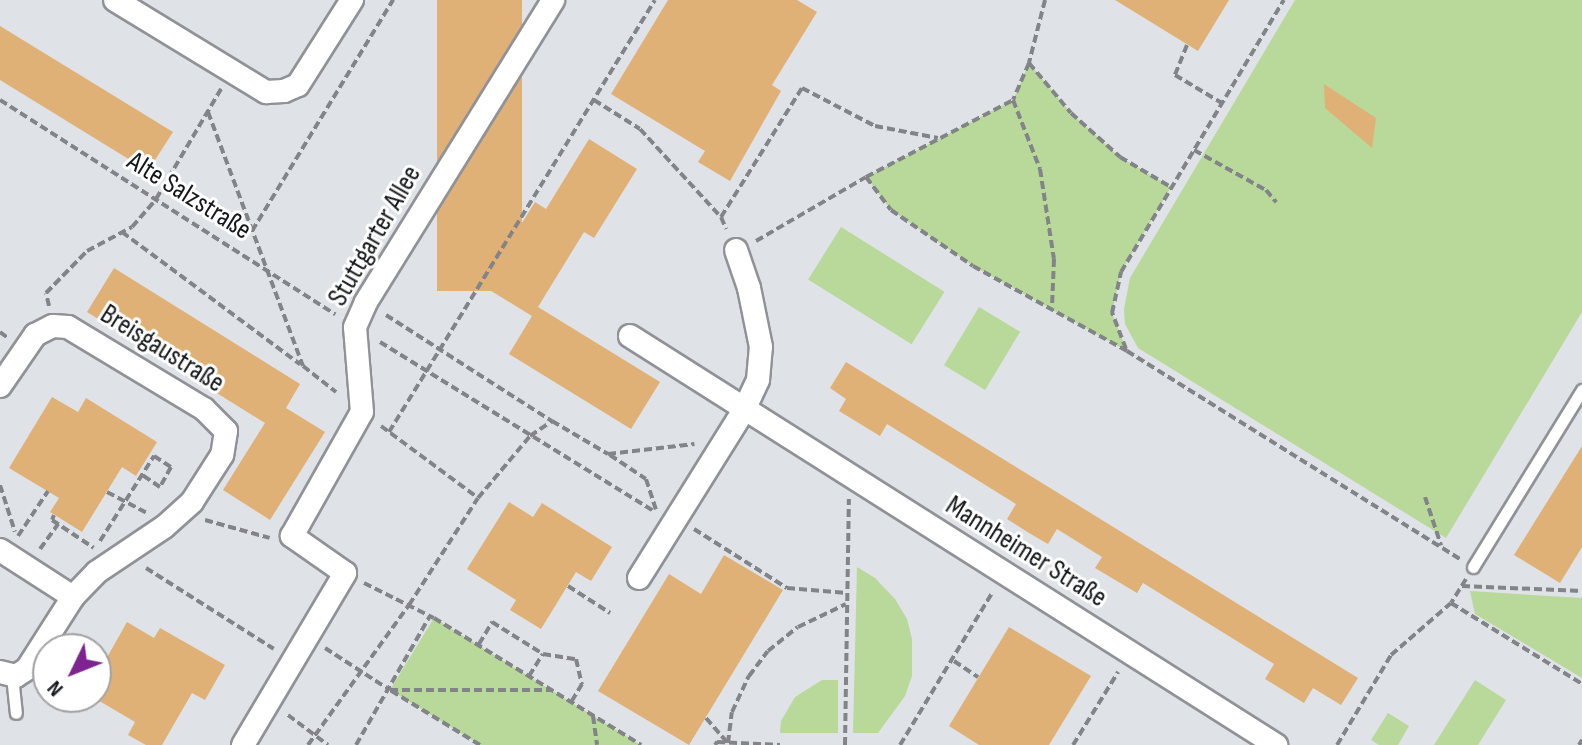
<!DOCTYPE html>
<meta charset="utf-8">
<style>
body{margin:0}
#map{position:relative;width:1582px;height:745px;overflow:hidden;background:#dfe2e7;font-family:"Sofia Sans Condensed",sans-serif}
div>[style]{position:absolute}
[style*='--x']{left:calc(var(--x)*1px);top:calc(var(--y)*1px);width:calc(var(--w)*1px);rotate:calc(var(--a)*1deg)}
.green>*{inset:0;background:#b8d99a;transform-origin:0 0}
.building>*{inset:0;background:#e0b176;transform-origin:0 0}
.path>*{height:4px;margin-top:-2px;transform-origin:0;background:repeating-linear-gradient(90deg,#828488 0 8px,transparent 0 12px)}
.roads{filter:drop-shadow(2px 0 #909298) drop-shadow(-2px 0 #909298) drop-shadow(0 2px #909298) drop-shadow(0 -2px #909298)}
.lane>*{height:11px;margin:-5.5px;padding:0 5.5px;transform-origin:5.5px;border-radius:5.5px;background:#fff}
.street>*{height:22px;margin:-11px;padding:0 11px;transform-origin:11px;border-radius:11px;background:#fff}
span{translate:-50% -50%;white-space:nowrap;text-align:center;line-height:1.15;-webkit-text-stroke:6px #fff;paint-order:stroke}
.street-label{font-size:28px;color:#161719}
.north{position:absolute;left:32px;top:633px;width:80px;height:80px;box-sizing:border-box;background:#fff;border:2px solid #a2a2a3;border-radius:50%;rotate:227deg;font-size:22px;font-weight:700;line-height:32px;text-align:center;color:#161719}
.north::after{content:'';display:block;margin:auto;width:28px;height:36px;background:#7e2491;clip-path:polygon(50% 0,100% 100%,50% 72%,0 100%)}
</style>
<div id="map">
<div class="green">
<div style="clip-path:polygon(1295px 0,1582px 0,1582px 312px,1446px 538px,1138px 348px,1125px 324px,1124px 309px,1130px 278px)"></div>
<div style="clip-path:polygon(1029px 63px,1071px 113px,1120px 157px,1171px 187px,1121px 272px,1112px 313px,1127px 351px,973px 266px,891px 210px,866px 177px,1013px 100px)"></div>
<div style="left:841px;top:227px;width:122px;height:62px;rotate:32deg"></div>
<div style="left:979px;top:307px;width:48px;height:68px;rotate:31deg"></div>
<div style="clip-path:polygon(857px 567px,875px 578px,895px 599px,907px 619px,912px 639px,912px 676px,905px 696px,878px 733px,853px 733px)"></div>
<div style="clip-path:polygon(1470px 591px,1582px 598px,1582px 678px,1475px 614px)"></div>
<div style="clip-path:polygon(434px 618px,551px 690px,641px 745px,480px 745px,390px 690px)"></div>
<div style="clip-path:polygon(822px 680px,838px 680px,838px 733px,780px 733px,781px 721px,795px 697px)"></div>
<div style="clip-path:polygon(1475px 680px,1506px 700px,1478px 745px,1434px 745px)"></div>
<div style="clip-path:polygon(1388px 713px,1409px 726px,1398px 745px,1379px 745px,1371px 740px)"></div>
</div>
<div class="building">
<div style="left:437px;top:0;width:85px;height:291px"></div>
<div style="clip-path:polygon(668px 0,797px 0,817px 12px,772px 85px,781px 91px,730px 181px,698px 162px,705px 151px,611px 94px)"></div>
<div style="clip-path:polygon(1115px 0,1229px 0,1198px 51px)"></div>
<div style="clip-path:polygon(0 26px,173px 132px,148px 171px,0 80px)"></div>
<div style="clip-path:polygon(1324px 84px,1376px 118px,1372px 148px,1325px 108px)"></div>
<div style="clip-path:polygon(589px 139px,637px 169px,594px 238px,584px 232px,538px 307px,660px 382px,631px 429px,509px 354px,532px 316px,483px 286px,535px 202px,546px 209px)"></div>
<div style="clip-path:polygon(114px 268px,300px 384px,286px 408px,325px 432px,270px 520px,223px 490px,265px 423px,87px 312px)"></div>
<div style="clip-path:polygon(846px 362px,1358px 678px,1341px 705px,1313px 688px,1304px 703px,1265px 679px,1274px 664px,1143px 583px,1137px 593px,1095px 568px,1102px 557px,1057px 529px,1048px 544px,1029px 533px,1007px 519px,1016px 504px,887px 424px,880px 436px,839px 411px,846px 399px,830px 388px)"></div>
<div style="clip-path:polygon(52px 397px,78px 412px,86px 398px,157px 442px,136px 476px,122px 467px,82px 532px,50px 512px,59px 498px,9px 468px)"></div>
<div style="clip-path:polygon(1582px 446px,1582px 547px,1560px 583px,1514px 555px)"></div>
<div style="clip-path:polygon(509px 502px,533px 517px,542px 503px,612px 547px,591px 581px,576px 572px,541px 629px,510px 610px,516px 600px,467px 569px)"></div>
<div style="clip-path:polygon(724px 555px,783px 590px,689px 745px,598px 691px,669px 574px,701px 594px)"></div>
<div style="clip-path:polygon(127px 622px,154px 638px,160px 628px,225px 665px,205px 700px,192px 693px,162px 745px,146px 745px,128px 735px,135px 722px,96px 699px,96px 677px)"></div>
<div style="clip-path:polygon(1009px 627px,1091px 676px,1049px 745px,979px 745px,949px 726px)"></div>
</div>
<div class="path">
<div style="--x:1045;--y:0;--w:65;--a:104.3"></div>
<div style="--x:1029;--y:63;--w:40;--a:113.4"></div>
<div style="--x:1013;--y:100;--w:74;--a:68.6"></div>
<div style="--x:1040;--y:169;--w:91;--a:81.2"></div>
<div style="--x:1054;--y:259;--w:47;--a:92.4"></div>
<div style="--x:1187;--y:45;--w:32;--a:112"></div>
<div style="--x:1175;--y:75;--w:55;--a:30.8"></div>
<div style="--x:1029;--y:63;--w:65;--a:50"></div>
<div style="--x:1071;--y:113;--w:66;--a:41.9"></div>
<div style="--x:1120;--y:157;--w:59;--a:30.5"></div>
<div style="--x:0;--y:100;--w:398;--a:32.6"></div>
<div style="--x:594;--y:100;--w:54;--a:32.2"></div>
<div style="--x:640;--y:129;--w:120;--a:47.4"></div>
<div style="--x:721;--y:217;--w:13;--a:67"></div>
<div style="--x:208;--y:112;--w:271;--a:69.5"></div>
<div style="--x:303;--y:366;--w:42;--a:38.2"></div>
<div style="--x:1194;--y:150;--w:82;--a:29.1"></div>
<div style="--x:1266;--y:190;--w:16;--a:50"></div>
<div style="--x:866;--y:177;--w:41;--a:52.9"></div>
<div style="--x:891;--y:210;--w:99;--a:34.3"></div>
<div style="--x:973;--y:266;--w:176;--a:28.9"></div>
<div style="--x:1127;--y:351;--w:393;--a:32"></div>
<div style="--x:721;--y:217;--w:152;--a:-57.9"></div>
<div style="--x:802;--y:88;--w:82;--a:27.5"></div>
<div style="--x:875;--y:126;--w:64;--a:10.8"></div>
<div style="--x:252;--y:231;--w:271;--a:-58.6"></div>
<div style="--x:122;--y:232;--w:222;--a:36.6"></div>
<div style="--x:756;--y:241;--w:127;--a:-30.2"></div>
<div style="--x:866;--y:177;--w:166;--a:-27.6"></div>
<div style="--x:49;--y:306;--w:13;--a:-103"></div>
<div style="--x:46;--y:293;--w:59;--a:-45.7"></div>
<div style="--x:87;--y:251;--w:51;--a:-28.1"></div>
<div style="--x:132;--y:227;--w:37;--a:-49"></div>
<div style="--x:156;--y:199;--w:128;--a:-59.4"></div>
<div style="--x:386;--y:315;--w:197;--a:32.6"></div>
<div style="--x:0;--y:332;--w:10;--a:37"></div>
<div style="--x:380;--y:342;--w:323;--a:31.7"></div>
<div style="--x:1126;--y:349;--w:39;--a:-111"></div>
<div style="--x:1112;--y:313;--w:42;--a:-77.6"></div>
<div style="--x:1121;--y:272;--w:317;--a:-59.1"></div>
<div style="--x:381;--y:426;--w:119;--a:36.5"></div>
<div style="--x:389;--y:432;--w:507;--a:-58.38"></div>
<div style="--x:610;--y:455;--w:43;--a:33.7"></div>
<div style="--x:646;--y:479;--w:32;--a:72"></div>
<div style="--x:0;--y:485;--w:49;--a:72.3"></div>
<div style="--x:107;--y:492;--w:45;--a:27.7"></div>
<div style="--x:1425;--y:497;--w:51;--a:71.6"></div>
<div style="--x:54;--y:515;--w:5;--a:112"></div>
<div style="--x:52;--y:520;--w:50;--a:33.7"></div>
<div style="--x:205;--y:520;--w:67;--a:15.5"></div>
<div style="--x:694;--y:529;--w:110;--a:32.4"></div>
<div style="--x:787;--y:588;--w:60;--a:4.8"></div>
<div style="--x:18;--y:536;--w:54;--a:-56.3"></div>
<div style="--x:100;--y:541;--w:101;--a:-57.6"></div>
<div style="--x:154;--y:456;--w:20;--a:33"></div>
<div style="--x:171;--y:467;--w:23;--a:119"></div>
<div style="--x:160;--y:487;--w:22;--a:-146"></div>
<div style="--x:40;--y:549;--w:31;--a:-54"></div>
<div style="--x:146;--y:568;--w:151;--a:32.3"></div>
<div style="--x:1466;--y:579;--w:28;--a:122"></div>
<div style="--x:1451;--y:603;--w:154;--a:31.7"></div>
<div style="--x:364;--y:583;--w:78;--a:26.6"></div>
<div style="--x:434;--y:618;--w:243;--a:31.5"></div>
<div style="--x:568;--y:586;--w:50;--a:32.7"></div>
<div style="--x:1462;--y:586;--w:120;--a:2.4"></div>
<div style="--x:479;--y:644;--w:26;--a:-59"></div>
<div style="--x:492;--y:622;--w:60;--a:32.1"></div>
<div style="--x:325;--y:648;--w:77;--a:32.9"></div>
<div style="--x:954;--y:661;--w:29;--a:34"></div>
<div style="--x:529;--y:676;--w:26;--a:-58"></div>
<div style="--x:543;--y:654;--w:33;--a:9"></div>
<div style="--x:576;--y:659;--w:26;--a:77"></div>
<div style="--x:582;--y:684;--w:21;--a:121"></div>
<div style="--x:288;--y:715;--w:50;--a:36.9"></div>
<div style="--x:593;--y:716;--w:29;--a:82"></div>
<div style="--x:706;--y:718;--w:33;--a:49"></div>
<div style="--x:728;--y:743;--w:31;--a:-83"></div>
<div style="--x:732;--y:712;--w:40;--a:-65"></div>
<div style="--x:749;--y:676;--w:31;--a:-53"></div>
<div style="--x:768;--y:651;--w:38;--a:-39"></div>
<div style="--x:798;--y:627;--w:53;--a:-25.6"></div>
<div style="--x:308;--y:745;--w:173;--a:-54.2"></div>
<div style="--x:409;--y:605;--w:127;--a:-57.2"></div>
<div style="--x:478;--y:498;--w:81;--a:-50"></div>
<div style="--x:530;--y:436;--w:27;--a:-34"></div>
<div style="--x:552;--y:421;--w:65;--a:30.5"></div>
<div style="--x:608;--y:454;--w:87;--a:-6.6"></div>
<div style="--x:356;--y:745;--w:149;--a:-60.2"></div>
<div style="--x:480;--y:745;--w:105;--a:-148.6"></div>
<div style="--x:390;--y:690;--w:161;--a:0"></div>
<div style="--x:715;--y:745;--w:4;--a:-56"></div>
<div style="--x:717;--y:742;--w:63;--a:2.7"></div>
<div style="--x:845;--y:745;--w:246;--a:-89.1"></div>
<div style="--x:900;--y:745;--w:178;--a:-58.8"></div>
<div style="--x:1073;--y:745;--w:86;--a:-58.3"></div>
<div style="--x:1337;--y:745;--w:105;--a:-59"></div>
<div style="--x:1391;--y:655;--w:79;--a:-40.9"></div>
<div style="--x:1579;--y:745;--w:6;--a:-59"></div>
</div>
<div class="roads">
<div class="lane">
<div style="--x:1473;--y:567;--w:208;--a:-58.4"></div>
<div style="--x:12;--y:676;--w:37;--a:84"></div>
</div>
<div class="street">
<div style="--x:115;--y:0;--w:177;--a:31.4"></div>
<div style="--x:266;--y:92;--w:18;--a:-3"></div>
<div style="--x:284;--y:91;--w:15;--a:-23"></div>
<div style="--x:298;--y:85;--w:101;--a:-57.6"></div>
<div style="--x:630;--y:336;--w:765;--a:32.34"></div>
<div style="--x:0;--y:386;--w:62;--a:-55.5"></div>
<div style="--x:35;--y:335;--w:20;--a:-27"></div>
<div style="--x:53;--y:326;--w:15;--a:4"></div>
<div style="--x:68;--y:327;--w:159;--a:31.1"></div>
<div style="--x:204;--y:409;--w:31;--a:45"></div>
<div style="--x:226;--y:431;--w:24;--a:99"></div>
<div style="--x:222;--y:455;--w:56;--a:122.6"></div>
<div style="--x:192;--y:502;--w:38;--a:138"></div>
<div style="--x:164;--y:527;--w:81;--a:146.1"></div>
<div style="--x:97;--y:572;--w:35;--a:134"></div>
<div style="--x:0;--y:550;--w:87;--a:32.8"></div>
<div style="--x:73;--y:597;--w:85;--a:122.6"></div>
<div style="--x:27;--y:669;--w:13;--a:148"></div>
<div style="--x:16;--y:676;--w:16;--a:-166"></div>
<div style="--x:639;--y:578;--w:198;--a:-58"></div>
<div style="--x:744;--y:410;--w:33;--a:-65"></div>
<div style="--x:758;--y:380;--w:33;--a:-85"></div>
<div style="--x:761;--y:347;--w:60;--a:-101.5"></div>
<div style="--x:749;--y:288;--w:40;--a:-108.9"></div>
<div style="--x:243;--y:745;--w:200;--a:-59.3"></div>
<div style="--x:345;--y:573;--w:65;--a:-145.1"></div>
<div style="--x:292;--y:536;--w:142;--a:-60.6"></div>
<div style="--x:362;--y:412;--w:85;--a:-94.7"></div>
<div style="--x:355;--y:327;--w:27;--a:-66"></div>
<div style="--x:366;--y:302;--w:355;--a:-58.2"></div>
</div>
</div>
<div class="street-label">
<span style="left:189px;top:196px;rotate:32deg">Alte Salzstraße</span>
<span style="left:375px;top:236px;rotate:-60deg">Stuttgarter Allee</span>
<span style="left:162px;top:349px;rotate:32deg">Breisgaustraße</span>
<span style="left:1026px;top:552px;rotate:32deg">Mannheimer Straße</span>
</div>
<div class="north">N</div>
</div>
